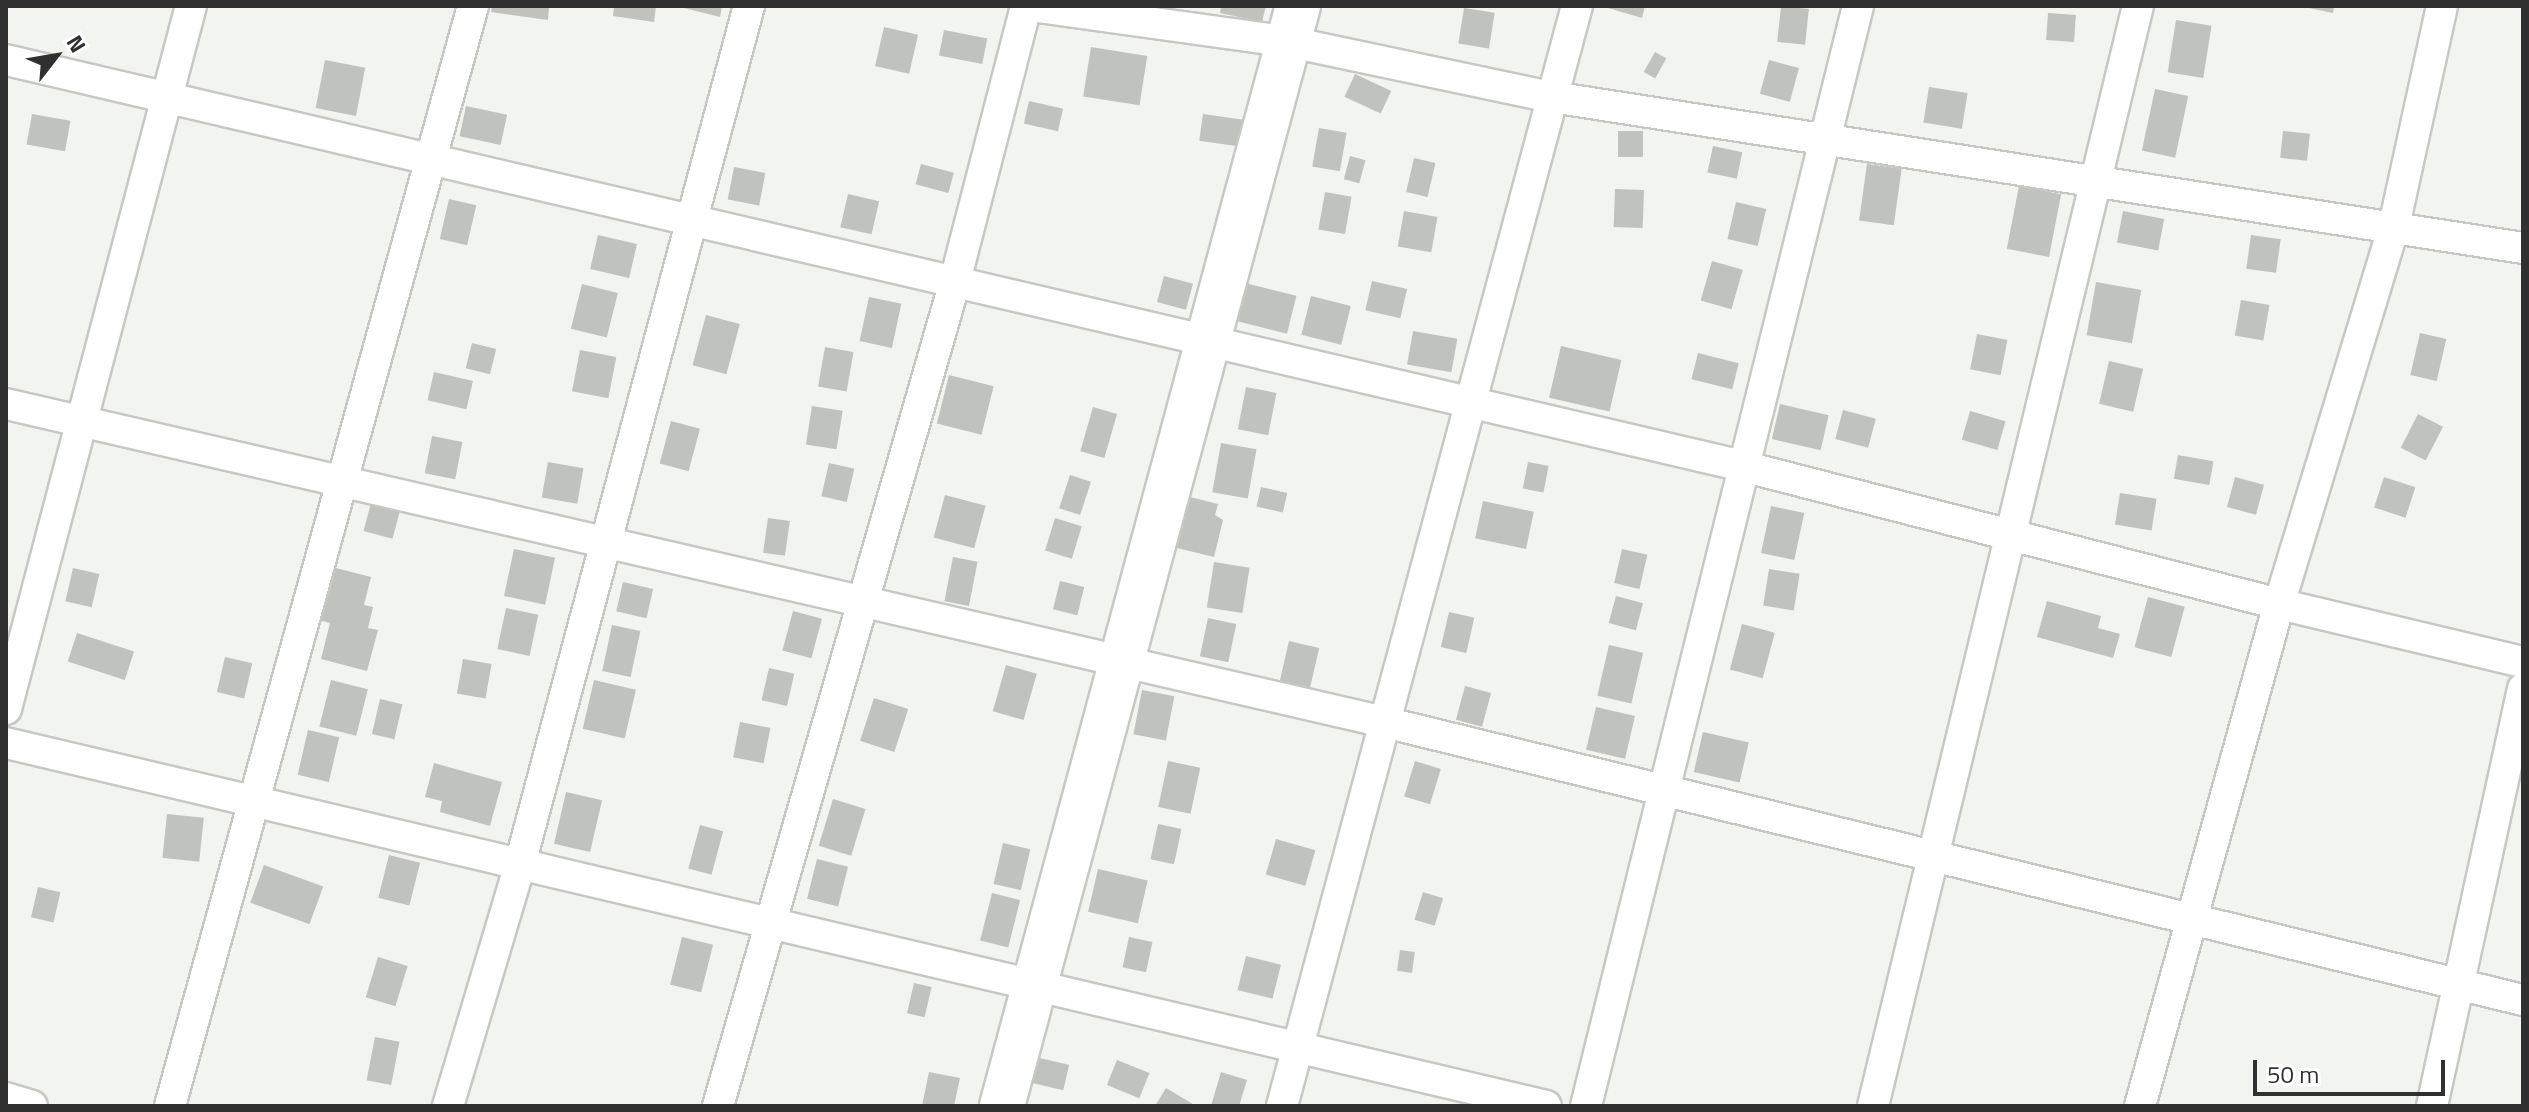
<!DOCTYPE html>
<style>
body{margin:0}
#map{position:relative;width:2529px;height:1112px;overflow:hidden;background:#f1f4ef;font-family:"Titillium Web",sans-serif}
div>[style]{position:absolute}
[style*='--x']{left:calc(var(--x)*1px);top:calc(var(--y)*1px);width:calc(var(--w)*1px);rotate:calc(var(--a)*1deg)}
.building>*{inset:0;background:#bfc2bd;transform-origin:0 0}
.roads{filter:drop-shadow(2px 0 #c5c8c3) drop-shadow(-2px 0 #c5c8c3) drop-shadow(0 2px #c5c8c3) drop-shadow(0 -2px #c5c8c3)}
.street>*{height:30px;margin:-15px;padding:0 15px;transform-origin:15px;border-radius:15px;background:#fff}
.primary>*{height:44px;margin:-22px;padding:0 22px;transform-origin:22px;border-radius:22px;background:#fff}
span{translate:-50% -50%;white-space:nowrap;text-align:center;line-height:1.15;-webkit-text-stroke:6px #fff;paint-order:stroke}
.frame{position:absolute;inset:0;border:8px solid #2f302f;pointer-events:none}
.north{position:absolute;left:16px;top:16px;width:80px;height:80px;-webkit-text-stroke:6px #fff;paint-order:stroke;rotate:59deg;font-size:22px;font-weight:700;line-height:32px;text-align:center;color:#2f302f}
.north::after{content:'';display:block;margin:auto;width:28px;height:36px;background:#2f302f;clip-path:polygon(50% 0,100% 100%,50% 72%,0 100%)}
.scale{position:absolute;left:2253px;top:1060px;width:192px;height:36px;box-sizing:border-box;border:4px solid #2f302f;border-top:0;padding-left:10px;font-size:24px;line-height:28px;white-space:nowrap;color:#2f302f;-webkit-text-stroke:6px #fff;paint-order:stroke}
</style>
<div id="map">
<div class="building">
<div style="clip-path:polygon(492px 6px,549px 6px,548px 20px,491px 12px)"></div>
<div style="clip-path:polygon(614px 6px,656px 6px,654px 22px,613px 16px)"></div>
<div style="clip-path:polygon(676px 6px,722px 6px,720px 17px)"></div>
<div style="clip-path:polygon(1221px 6px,1266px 6px,1262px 22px,1220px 13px)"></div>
<div style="clip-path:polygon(1601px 6px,1645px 6px,1642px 18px)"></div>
<div style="left:1781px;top:6px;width:28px;height:36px;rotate:6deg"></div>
<div style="clip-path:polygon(2299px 6px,2334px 6px,2333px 13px)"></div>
<div style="left:1464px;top:8px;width:31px;height:36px;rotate:9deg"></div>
<div style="left:2048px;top:13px;width:28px;height:27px;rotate:4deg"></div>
<div style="left:2176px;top:20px;width:36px;height:53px;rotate:9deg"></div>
<div style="left:884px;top:27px;width:35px;height:40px;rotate:13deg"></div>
<div style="left:944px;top:30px;width:44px;height:26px;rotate:11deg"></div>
<div style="left:1091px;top:47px;width:57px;height:50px;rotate:9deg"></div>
<div style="left:1655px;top:52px;width:13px;height:23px;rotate:29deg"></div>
<div style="left:325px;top:60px;width:41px;height:49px;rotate:11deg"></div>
<div style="left:1769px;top:60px;width:31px;height:35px;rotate:15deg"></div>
<div style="left:1355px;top:74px;width:40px;height:25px;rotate:25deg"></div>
<div style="left:1929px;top:87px;width:39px;height:36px;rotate:9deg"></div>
<div style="left:2155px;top:89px;width:34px;height:63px;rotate:12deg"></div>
<div style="left:1029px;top:101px;width:35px;height:23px;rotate:13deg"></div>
<div style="left:466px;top:106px;width:42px;height:31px;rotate:12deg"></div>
<div style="left:32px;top:114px;width:39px;height:31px;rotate:10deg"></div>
<div style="left:1203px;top:114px;width:41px;height:27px;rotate:8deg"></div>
<div style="left:1319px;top:128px;width:28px;height:39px;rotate:10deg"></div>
<div style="left:1643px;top:131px;width:26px;height:25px;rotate:90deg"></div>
<div style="left:2283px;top:131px;width:27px;height:27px;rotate:6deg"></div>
<div style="left:1713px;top:146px;width:30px;height:27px;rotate:12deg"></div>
<div style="left:1350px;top:156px;width:16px;height:24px;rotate:15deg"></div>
<div style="left:1414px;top:158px;width:22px;height:35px;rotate:13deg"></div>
<div style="left:921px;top:164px;width:34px;height:21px;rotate:15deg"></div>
<div style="left:1867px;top:164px;width:35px;height:57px;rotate:8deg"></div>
<div style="left:734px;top:167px;width:32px;height:33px;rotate:11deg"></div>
<div style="left:2019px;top:186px;width:43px;height:64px;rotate:11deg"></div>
<div style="left:1615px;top:189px;width:29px;height:38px;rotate:2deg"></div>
<div style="left:1325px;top:192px;width:27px;height:38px;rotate:10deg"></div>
<div style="left:848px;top:194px;width:32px;height:34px;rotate:13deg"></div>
<div style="left:449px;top:199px;width:28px;height:41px;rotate:13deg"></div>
<div style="left:1736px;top:202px;width:31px;height:38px;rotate:13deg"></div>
<div style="left:1404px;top:211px;width:34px;height:36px;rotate:10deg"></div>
<div style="left:2123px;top:211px;width:42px;height:32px;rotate:11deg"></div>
<div style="left:598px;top:235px;width:40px;height:35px;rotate:13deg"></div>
<div style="left:2251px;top:235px;width:30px;height:34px;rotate:8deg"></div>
<div style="left:1712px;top:261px;width:32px;height:41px;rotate:16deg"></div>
<div style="left:1164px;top:276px;width:30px;height:27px;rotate:15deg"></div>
<div style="left:1372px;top:281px;width:36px;height:30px;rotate:13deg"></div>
<div style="left:2096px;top:282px;width:46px;height:54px;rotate:10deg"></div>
<div style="left:1245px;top:283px;width:53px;height:39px;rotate:14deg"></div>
<div style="left:582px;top:284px;width:37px;height:46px;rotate:14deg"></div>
<div style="left:1311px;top:296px;width:41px;height:40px;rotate:14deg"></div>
<div style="left:869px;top:297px;width:33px;height:45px;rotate:12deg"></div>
<div style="left:2241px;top:300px;width:29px;height:36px;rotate:10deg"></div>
<div style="left:706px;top:315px;width:35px;height:52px;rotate:15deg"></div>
<div style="left:1413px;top:331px;width:45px;height:34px;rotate:10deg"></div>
<div style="left:2420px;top:333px;width:27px;height:43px;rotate:13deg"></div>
<div style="left:1977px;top:334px;width:31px;height:36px;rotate:11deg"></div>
<div style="left:472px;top:343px;width:25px;height:26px;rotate:14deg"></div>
<div style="left:1561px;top:346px;width:62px;height:53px;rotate:13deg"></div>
<div style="left:825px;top:347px;width:29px;height:40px;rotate:10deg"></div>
<div style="left:580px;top:350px;width:37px;height:42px;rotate:11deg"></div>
<div style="left:1698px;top:353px;width:42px;height:27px;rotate:14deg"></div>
<div style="left:2109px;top:361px;width:35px;height:44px;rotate:13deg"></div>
<div style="left:434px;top:372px;width:40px;height:29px;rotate:13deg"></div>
<div style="left:949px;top:375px;width:46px;height:50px;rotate:14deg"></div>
<div style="left:1246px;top:387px;width:31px;height:43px;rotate:11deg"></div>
<div style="left:1780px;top:404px;width:50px;height:36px;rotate:13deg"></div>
<div style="left:812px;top:406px;width:31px;height:39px;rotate:9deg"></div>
<div style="left:1093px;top:407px;width:25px;height:46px;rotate:16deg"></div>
<div style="left:1843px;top:410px;width:34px;height:30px;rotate:15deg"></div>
<div style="left:1970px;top:411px;width:37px;height:30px;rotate:16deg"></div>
<div style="left:2418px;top:414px;width:28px;height:38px;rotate:27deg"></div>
<div style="left:671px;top:421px;width:30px;height:44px;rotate:15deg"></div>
<div style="left:432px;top:436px;width:31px;height:38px;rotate:11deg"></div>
<div style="left:1221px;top:443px;width:36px;height:50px;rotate:10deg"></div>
<div style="left:2178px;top:455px;width:36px;height:24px;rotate:10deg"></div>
<div style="left:548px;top:462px;width:36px;height:36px;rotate:10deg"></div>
<div style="left:1528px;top:462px;width:21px;height:27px;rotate:11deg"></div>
<div style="left:829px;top:463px;width:26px;height:34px;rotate:13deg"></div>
<div style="left:1070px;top:475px;width:22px;height:35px;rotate:18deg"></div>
<div style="left:2235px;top:477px;width:30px;height:31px;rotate:15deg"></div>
<div style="left:2384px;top:477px;width:33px;height:32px;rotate:18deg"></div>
<div style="left:1261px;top:487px;width:27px;height:20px;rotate:13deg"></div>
<div style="left:2120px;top:493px;width:37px;height:32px;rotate:9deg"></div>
<div style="left:945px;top:495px;width:42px;height:44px;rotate:15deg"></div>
<div style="clip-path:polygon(1186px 496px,1218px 504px,1215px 515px,1223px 520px,1214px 557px,1173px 547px)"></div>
<div style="left:1483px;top:501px;width:52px;height:38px;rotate:12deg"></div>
<div style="left:371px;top:503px;width:30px;height:29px;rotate:15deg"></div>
<div style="left:1771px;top:506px;width:34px;height:48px;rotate:12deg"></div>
<div style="left:768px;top:518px;width:22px;height:35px;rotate:8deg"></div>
<div style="left:1055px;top:518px;width:28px;height:34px;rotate:17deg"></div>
<div style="left:514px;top:549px;width:42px;height:48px;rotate:12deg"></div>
<div style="left:1622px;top:549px;width:26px;height:35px;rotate:13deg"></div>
<div style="left:953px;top:557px;width:25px;height:45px;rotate:11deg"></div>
<div style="left:1214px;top:562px;width:36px;height:46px;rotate:9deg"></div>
<div style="clip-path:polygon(332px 567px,371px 577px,364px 605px,373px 607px,368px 628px,378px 630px,367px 671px,321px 659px,330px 623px,319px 620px)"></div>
<div style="left:73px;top:568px;width:27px;height:34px;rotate:13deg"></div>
<div style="left:1769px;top:569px;width:31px;height:37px;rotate:9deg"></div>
<div style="left:1060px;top:581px;width:25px;height:29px;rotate:14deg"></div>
<div style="left:623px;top:582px;width:31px;height:30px;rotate:13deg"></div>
<div style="left:1616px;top:596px;width:28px;height:28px;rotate:15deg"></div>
<div style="left:2148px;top:597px;width:38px;height:52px;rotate:15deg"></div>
<div style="clip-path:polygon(2047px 601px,2101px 616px,2098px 628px,2120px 634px,2113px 658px,2037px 637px)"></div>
<div style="left:506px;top:608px;width:33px;height:42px;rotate:12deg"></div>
<div style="left:793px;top:611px;width:30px;height:41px;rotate:15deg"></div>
<div style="left:1449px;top:612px;width:26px;height:36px;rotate:13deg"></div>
<div style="left:1208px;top:618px;width:29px;height:39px;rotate:12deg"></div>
<div style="left:1742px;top:624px;width:34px;height:47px;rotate:15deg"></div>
<div style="left:612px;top:625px;width:29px;height:47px;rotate:12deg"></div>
<div style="left:77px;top:633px;width:60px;height:30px;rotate:18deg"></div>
<div style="left:1289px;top:641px;width:31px;height:46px;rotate:13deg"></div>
<div style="left:1609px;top:645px;width:35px;height:52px;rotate:13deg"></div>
<div style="left:225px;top:657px;width:28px;height:36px;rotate:13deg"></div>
<div style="left:463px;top:659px;width:29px;height:35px;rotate:10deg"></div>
<div style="left:1006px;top:665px;width:32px;height:48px;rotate:16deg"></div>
<div style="left:769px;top:668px;width:26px;height:33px;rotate:13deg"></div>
<div style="left:331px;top:680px;width:38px;height:48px;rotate:14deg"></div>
<div style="left:594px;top:680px;width:43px;height:50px;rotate:13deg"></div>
<div style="left:1465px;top:686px;width:27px;height:35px;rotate:15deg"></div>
<div style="left:1142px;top:690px;width:33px;height:45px;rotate:11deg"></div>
<div style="left:874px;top:698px;width:36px;height:45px;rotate:18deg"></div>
<div style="left:380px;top:699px;width:23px;height:36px;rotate:13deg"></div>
<div style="left:1596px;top:707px;width:40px;height:44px;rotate:13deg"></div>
<div style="left:740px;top:722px;width:31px;height:36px;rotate:11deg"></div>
<div style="left:308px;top:730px;width:32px;height:46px;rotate:13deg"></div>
<div style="left:1703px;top:732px;width:47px;height:41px;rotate:13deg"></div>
<div style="left:1168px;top:761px;width:33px;height:47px;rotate:12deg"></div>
<div style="left:1415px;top:761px;width:27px;height:37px;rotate:17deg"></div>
<div style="clip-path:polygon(434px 763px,502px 782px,490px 826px,440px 812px,442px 801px,425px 797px)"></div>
<div style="left:566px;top:792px;width:37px;height:53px;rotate:13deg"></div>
<div style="left:833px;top:799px;width:34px;height:49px;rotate:17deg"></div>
<div style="left:167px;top:814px;width:37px;height:44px;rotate:6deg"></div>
<div style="left:1158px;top:824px;width:24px;height:36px;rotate:12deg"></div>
<div style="left:700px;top:825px;width:24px;height:45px;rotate:15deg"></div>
<div style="left:1276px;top:839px;width:41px;height:37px;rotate:16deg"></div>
<div style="left:1003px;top:843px;width:28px;height:42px;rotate:13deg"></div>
<div style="left:389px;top:855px;width:32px;height:44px;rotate:14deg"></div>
<div style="left:817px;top:859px;width:32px;height:41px;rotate:14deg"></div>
<div style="left:264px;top:865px;width:63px;height:40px;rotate:20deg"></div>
<div style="left:1098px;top:869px;width:51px;height:44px;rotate:13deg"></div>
<div style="left:38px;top:887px;width:23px;height:31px;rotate:13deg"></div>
<div style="left:1423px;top:892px;width:21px;height:29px;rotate:17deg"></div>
<div style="left:992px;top:893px;width:29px;height:49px;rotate:14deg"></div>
<div style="left:682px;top:937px;width:32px;height:49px;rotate:14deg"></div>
<div style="left:1129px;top:937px;width:24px;height:31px;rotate:12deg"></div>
<div style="left:1400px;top:950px;width:15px;height:21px;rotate:8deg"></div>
<div style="left:1246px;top:956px;width:36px;height:35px;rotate:14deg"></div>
<div style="left:378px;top:957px;width:31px;height:42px;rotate:17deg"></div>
<div style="left:914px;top:983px;width:18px;height:31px;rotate:13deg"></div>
<div style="left:375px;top:1037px;width:25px;height:44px;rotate:11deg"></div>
<div style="left:1035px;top:1057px;width:35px;height:26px;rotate:13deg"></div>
<div style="left:1117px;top:1060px;width:35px;height:27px;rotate:22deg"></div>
<div style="clip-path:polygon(929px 1072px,960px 1078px,954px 1106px,922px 1106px)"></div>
<div style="clip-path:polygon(1221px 1072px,1247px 1080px,1239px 1106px,1211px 1106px)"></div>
<div style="clip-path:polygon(1166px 1088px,1196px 1106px,1155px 1106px)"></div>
</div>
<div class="roads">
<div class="street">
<div style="--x:1031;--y:6;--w:261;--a:7.9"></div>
<div style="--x:1290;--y:42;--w:268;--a:11.9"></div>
<div style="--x:1552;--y:97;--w:983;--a:8.84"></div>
<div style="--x:2442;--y:6;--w:225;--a:102.3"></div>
<div style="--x:2394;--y:226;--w:395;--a:106.9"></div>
<div style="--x:2279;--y:604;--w:251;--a:13.4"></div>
<div style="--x:6;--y:60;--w:1783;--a:13.16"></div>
<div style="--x:1742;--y:466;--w:554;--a:14.41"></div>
<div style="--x:2279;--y:604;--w:521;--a:105.48"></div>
<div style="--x:6;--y:404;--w:1414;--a:12.99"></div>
<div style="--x:1384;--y:722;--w:1172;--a:13.72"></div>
<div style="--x:6;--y:709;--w:727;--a:-75.26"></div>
<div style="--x:6;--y:743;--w:1582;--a:13.26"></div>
<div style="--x:6;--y:1098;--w:27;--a:17"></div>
<div style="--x:170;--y:1106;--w:1141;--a:-74.6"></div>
<div style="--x:448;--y:1106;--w:252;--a:-73.4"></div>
<div style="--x:520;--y:864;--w:888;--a:-75.06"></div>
<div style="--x:718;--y:1106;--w:854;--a:-73.96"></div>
<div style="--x:954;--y:285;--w:288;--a:-75.5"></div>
<div style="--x:1282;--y:1106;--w:1139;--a:-74.99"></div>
<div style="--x:1586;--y:1106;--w:1133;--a:-76.11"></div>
<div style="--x:1873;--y:1106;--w:1131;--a:-76.46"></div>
<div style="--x:2432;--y:1106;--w:427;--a:-77.7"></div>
</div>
<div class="primary">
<div style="--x:1002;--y:1106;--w:1139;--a:-74.94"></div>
</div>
</div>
<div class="frame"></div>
<div class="north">N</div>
<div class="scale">50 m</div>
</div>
